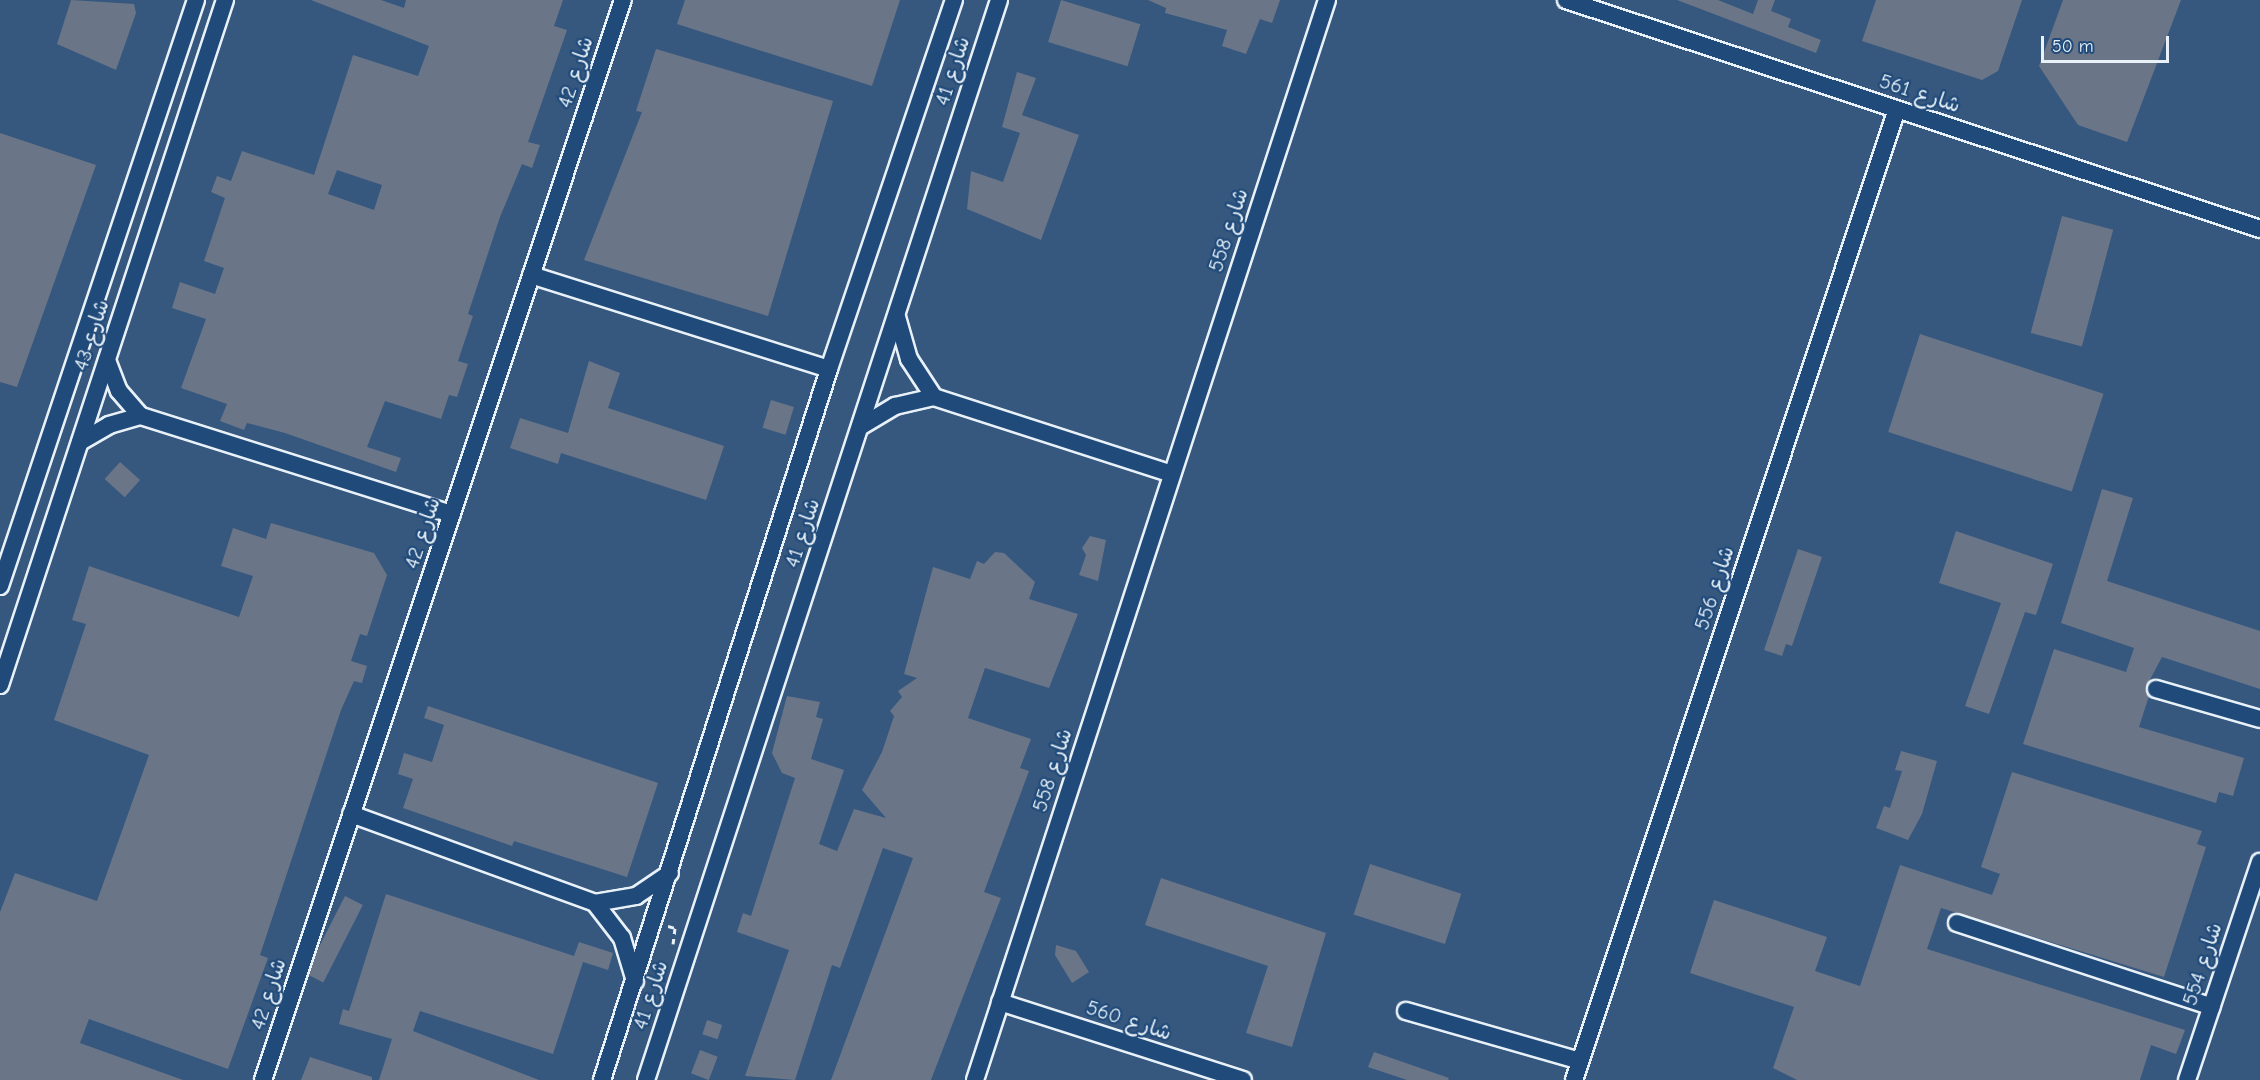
<!DOCTYPE html>
<meta charset="utf-8">
<style>
body{margin:0}
#map{position:relative;width:2260px;height:1080px;overflow:hidden;background:#1f4a7a;font-family:"Comic Neue","Playpen Sans Arabic",sans-serif}
div>[style]{position:absolute}
[style*='--x']{left:calc(var(--x)*1px);top:calc(var(--y)*1px);width:calc(var(--w)*1px);rotate:calc(var(--a)*1deg)}
.built>*{inset:0;background:#36577e;transform-origin:0 0}
.building>*{inset:0;background:#6a7688;transform-origin:0 0}
.path>*{height:3px;margin-top:-1.5px;transform-origin:0;background:repeating-linear-gradient(90deg,#e8f1f8 0 6px,transparent 0 10.5px)}
.roads{filter:drop-shadow(2px 0 #e8f1f8) drop-shadow(-2px 0 #e8f1f8) drop-shadow(0 2px #e8f1f8) drop-shadow(0 -2px #e8f1f8)}
.minor>*{height:16px;margin:-8px;padding:0 8px;transform-origin:8px;border-radius:8px;background:#1f4a7a}
span{translate:-50% -50%;white-space:nowrap;text-align:center;line-height:1.15;-webkit-text-stroke:4.5px #1f4a7a;paint-order:stroke}
.street-label{font-size:21px;color:#e8f1f8}
.scale{position:absolute;left:2041px;top:36px;width:128px;height:27px;box-sizing:border-box;border:3px solid #e8f1f8;border-top:0;padding-left:8px;font-size:18px;line-height:21px;white-space:nowrap;color:#e8f1f8;-webkit-text-stroke:4px #1f4a7a;paint-order:stroke}
</style>
<div id="map">
<div class="built">
<div style="left:0;top:0;width:2260px;height:1080px"></div>
</div>
<div class="building">
<div style="clip-path:polygon(71px 0,134px 4px,136px 13px,116px 70px,57px 44px)"></div>
<div style="clip-path:polygon(evenodd,311px 0,381px 0,404px 8px,406px 0,563px 0,554px 26px,567px 30px,528px 142px,540px 145px,532px 168px,522px 164px,500px 217px,468px 314px,473px 316px,458px 361px,468px 364px,457px 397px,449px 395px,441px 419px,385px 401px,367px 447px,401px 458px,396px 472px,285px 433px,247px 423px,244px 430px,220px 421px,227px 404px,181px 388px,206px 319px,172px 308px,180px 282px,215px 294px,224px 268px,204px 261px,225px 198px,211px 192px,217px 176px,231px 181px,242px 151px,314px 175px,353px 55px,418px 76px,429px 46px,311px 0,337px 170px,382px 185px,374px 210px,328px 194px,337px 170px)"></div>
<div style="clip-path:polygon(685px 0,900px 0,872px 86px,677px 24px)"></div>
<div style="left:1061px;top:0;width:83px;height:44px;rotate:17deg"></div>
<div style="clip-path:polygon(1148px 0,1280px 0,1272px 23px,1260px 19px,1246px 54px,1222px 46px,1227px 30px,1165px 13px,1166px 8px)"></div>
<div style="clip-path:polygon(1677px 0,1718px 0,1753px 14px,1758px 0,1775px 0,1771px 11px,1791px 19px,1788px 27px,1821px 40px,1816px 53px)"></div>
<div style="clip-path:polygon(1876px 0,2022px 0,1998px 71px,1982px 80px,1862px 41px)"></div>
<div style="clip-path:polygon(2063px 0,2181px 0,2127px 142px,2078px 125px,2039px 66px)"></div>
<div style="clip-path:polygon(656px 49px,833px 101px,768px 316px,584px 260px,642px 112px,636px 111px)"></div>
<div style="clip-path:polygon(1017px 72px,1036px 78px,1022px 115px,1079px 135px,1041px 240px,967px 209px,971px 171px,1003px 182px,1020px 133px,1002px 127px)"></div>
<div style="clip-path:polygon(0 133px,96px 165px,17px 387px,0 382px)"></div>
<div style="left:2062px;top:216px;width:53px;height:121px;rotate:15deg"></div>
<div style="left:1920px;top:334px;width:193px;height:103px;rotate:18deg"></div>
<div style="clip-path:polygon(589px 361px,620px 373px,608px 408px,724px 446px,706px 500px,561px 453px,558px 464px,510px 448px,520px 418px,568px 433px)"></div>
<div style="left:771px;top:400px;width:24px;height:29px;rotate:17deg"></div>
<div style="left:120px;top:462px;width:27px;height:23px;rotate:42deg"></div>
<div style="clip-path:polygon(2102px 489px,2133px 498px,2107px 581px,2260px 631px,2260px 689px,2162px 657px,2146px 687px,2149px 696px,2139px 727px,2244px 758px,2233px 796px,2219px 792px,2216px 803px,2023px 744px,2054px 649px,2126px 672px,2134px 648px,2061px 623px)"></div>
<div style="clip-path:polygon(271px 523px,374px 553px,387px 575px,367px 636px,360px 634px,351px 661px,367px 666px,362px 683px,354px 681px,341px 710px,260px 955px,268px 958px,228px 1069px,89px 1019px,80px 1043px,183px 1080px,0 1080px,0 912px,15px 873px,97px 901px,149px 755px,54px 720px,86px 624px,72px 620px,89px 566px,239px 617px,253px 576px,221px 566px,233px 528px,266px 539px)"></div>
<div style="clip-path:polygon(1956px 531px,2053px 564px,2036px 615px,2025px 612px,1989px 714px,1965px 706px,2001px 603px,1939px 583px)"></div>
<div style="clip-path:polygon(1090px 536px,1106px 540px,1098px 581px,1079px 575px,1086px 555px,1082px 548px)"></div>
<div style="clip-path:polygon(1798px 549px,1822px 557px,1792px 646px,1786px 644px,1782px 656px,1764px 650px)"></div>
<div style="clip-path:polygon(995px 552px,1004px 553px,1035px 582px,1029px 599px,1078px 614px,1049px 688px,985px 668px,968px 718px,1031px 739px,1020px 768px,1029px 771px,984px 892px,1001px 898px,931px 1080px,831px 1080px,913px 858px,883px 848px,840px 968px,832px 965px,795px 1080px,745px 1076px,789px 950px,737px 932px,743px 913px,751px 916px,795px 778px,782px 773px,772px 753px,787px 696px,820px 702px,816px 717px,823px 719px,811px 759px,844px 770px,819px 844px,837px 851px,854px 809px,886px 818px,862px 790px,882px 752px,894px 716px,890px 711px,902px 697px,898px 691px,917px 678px,904px 674px,933px 567px,970px 579px,977px 561px,984px 564px)"></div>
<div style="clip-path:polygon(428px 706px,658px 783px,627px 877px,514px 841px,512px 846px,403px 808px,413px 779px,398px 774px,404px 753px,432px 762px,444px 725px,424px 718px)"></div>
<div style="clip-path:polygon(1901px 751px,1937px 761px,1922px 814px,1908px 840px,1876px 828px,1884px 806px,1890px 808px,1902px 771px,1895px 770px)"></div>
<div style="clip-path:polygon(2012px 772px,2202px 831px,2197px 844px,2206px 847px,2164px 977px,1941px 908px,1927px 949px,2185px 1030px,2176px 1054px,2151px 1045px,2140px 1080px,1797px 1080px,1773px 1068px,1794px 1007px,1690px 973px,1714px 900px,1827px 937px,1815px 971px,1860px 986px,1900px 865px,1992px 895px,2000px 874px,1981px 867px)"></div>
<div style="left:1370px;top:864px;width:96px;height:53px;rotate:18deg"></div>
<div style="clip-path:polygon(1161px 878px,1326px 933px,1292px 1047px,1246px 1033px,1268px 966px,1145px 925px)"></div>
<div style="clip-path:polygon(386px 894px,574px 956px,579px 942px,613px 953px,608px 970px,583px 962px,553px 1054px,420px 1011px,413px 1031px,539px 1080px,379px 1080px,392px 1039px,339px 1024px,343px 1009px,349px 1011px)"></div>
<div style="left:345px;top:896px;width:20px;height:87px;rotate:27deg"></div>
<div style="clip-path:polygon(1056px 945px,1076px 951px,1089px 972px,1072px 983px,1055px 955px)"></div>
<div style="left:707px;top:1020px;width:16px;height:15px;rotate:18deg"></div>
<div style="left:700px;top:1050px;width:19px;height:25px;rotate:21deg"></div>
<div style="clip-path:polygon(1374px 1052px,1449px 1078px,1448px 1080px,1407px 1080px,1368px 1067px)"></div>
<div style="clip-path:polygon(310px 1057px,372px 1077px,372px 1080px,301px 1080px)"></div>
</div>
<div class="path">
<div style="--x:668;--y:926;--w:7;--a:16"></div>
<div style="--x:675;--y:928;--w:16;--a:97"></div>
</div>
<div class="roads">
<div class="minor">
<div style="--x:1566;--y:0;--w:731;--a:18.26"></div>
<div style="--x:531;--y:275;--w:312;--a:17.5"></div>
<div style="--x:897;--y:317;--w:44;--a:74.1"></div>
<div style="--x:909;--y:359;--w:45;--a:56.7"></div>
<div style="--x:107;--y:360;--w:33;--a:69"></div>
<div style="--x:119;--y:391;--w:33;--a:49"></div>
<div style="--x:141;--y:416;--w:326;--a:17.5"></div>
<div style="--x:860;--y:427;--w:41;--a:-31"></div>
<div style="--x:895;--y:406;--w:40;--a:-13"></div>
<div style="--x:934;--y:397;--w:250;--a:17.9"></div>
<div style="--x:80;--y:442;--w:34;--a:-30"></div>
<div style="--x:109;--y:425;--w:33;--a:-16"></div>
<div style="--x:0;--y:586;--w:618;--a:-71.51"></div>
<div style="--x:0;--y:685;--w:721;--a:-71.82"></div>
<div style="--x:2156;--y:689;--w:108;--a:16.1"></div>
<div style="--x:351;--y:814;--w:260;--a:20"></div>
<div style="--x:595;--y:903;--w:42;--a:-9.7"></div>
<div style="--x:636;--y:896;--w:41;--a:-34.1"></div>
<div style="--x:595;--y:903;--w:44;--a:52.4"></div>
<div style="--x:622;--y:938;--w:45;--a:73.2"></div>
<div style="--x:1957;--y:923;--w:268;--a:18.2"></div>
<div style="--x:1000;--y:1002;--w:255;--a:17.8"></div>
<div style="--x:1406;--y:1011;--w:181;--a:16"></div>
<div style="--x:263;--y:1080;--w:1138;--a:-71.57"></div>
<div style="--x:602;--y:1080;--w:746;--a:-72.29"></div>
<div style="--x:829;--y:369;--w:390;--a:-71.3"></div>
<div style="--x:646;--y:1080;--w:1136;--a:-71.9"></div>
<div style="--x:975;--y:1080;--w:1136;--a:-71.95"></div>
<div style="--x:1574;--y:1080;--w:1023;--a:-71.6"></div>
<div style="--x:2187;--y:1080;--w:230;--a:-71.5"></div>
</div>
</div>
<div class="street-label">
<span style="left:952px;top:71px;rotate:-72deg">شارع 41</span>
<span style="left:575px;top:72px;rotate:-72deg">شارع 42</span>
<span style="left:1920px;top:93px;rotate:18deg">شارع 561</span>
<span style="left:1228px;top:230px;rotate:-72deg">شارع 558</span>
<span style="left:91px;top:335px;rotate:-72deg">شارع 43</span>
<span style="left:422px;top:533px;rotate:-72deg">شارع 42</span>
<span style="left:802px;top:533px;rotate:-72deg">شارع 41</span>
<span style="left:1714px;top:588px;rotate:-72deg">شارع 556</span>
<span style="left:1052px;top:770px;rotate:-72deg">شارع 558</span>
<span style="left:2202px;top:964px;rotate:-72deg">شارع 554</span>
<span style="left:268px;top:994px;rotate:-72deg">شارع 42</span>
<span style="left:650px;top:995px;rotate:-72deg">شارع 41</span>
<span style="left:1129px;top:1020px;rotate:18deg">شارع 560</span>
</div>
<div class="scale">50 m</div>
</div>
